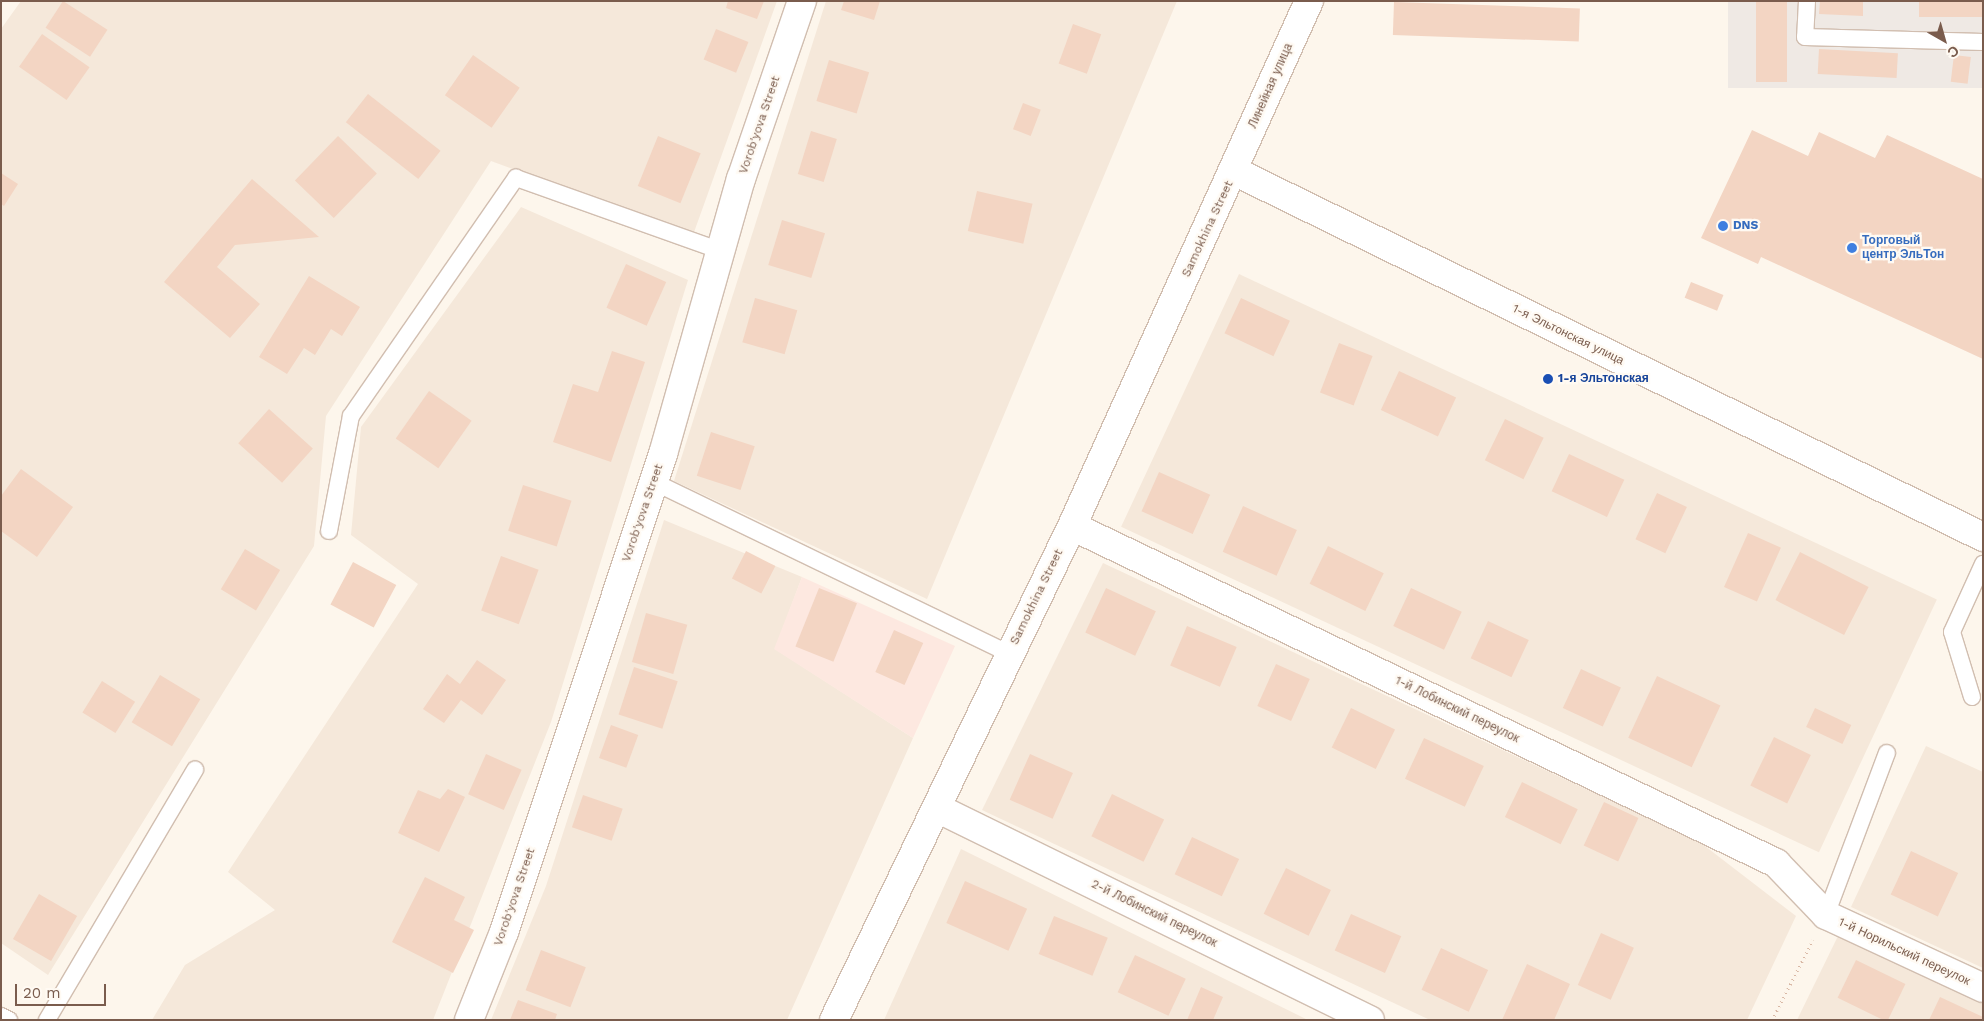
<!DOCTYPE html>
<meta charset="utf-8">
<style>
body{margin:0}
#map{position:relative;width:1984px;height:1021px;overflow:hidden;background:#fdf6ec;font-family:"Work Sans",sans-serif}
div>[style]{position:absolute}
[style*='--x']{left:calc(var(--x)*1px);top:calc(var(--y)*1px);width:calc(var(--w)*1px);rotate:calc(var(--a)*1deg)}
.residential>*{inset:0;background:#f5e8da;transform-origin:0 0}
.commercial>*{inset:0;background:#fde8e0}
.industrial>*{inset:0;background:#efe9e4;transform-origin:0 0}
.building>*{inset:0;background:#f3d5c3;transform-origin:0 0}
.path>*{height:3px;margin-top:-1.5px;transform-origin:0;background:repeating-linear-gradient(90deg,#d9b8a5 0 1px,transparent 0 5px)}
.roads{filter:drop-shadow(1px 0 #d1beb0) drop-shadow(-1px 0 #d1beb0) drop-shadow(0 1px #d1beb0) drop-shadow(0 -1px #d1beb0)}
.lane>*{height:16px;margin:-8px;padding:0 8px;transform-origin:8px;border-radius:8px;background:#fff}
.street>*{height:28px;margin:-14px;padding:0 14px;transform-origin:14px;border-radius:14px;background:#fff}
.secondary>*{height:28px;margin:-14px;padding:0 14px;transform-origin:14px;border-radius:14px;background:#fff}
.dots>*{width:14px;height:14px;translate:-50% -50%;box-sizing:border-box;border:2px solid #fffaf3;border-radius:50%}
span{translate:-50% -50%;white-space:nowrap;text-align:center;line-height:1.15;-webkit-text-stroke:4.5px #fffaf3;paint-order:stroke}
.street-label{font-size:12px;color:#7a5c4d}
.shop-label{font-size:12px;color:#366cbe;font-weight:700}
.left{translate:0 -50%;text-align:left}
.transit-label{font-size:12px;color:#164399;font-weight:700}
.frame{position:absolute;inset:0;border:2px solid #7a5c4d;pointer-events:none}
.north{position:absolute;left:1919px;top:15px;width:50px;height:50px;-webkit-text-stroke:4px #fffaf3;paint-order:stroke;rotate:142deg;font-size:14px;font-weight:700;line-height:20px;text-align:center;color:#7a5c4d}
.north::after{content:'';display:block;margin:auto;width:18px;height:22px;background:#7a5c4d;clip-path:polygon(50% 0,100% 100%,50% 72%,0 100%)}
.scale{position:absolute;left:15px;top:984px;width:91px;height:22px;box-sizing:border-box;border:2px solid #7a5c4d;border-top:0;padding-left:6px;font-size:15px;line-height:18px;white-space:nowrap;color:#7a5c4d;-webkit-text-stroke:4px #fffaf3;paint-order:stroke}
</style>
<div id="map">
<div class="residential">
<div style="clip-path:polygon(21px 1px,777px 1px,693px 235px,491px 161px,326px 416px,314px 546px,48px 975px,1px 943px,1px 29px)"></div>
<div style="clip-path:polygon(826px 1px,1177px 1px,927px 599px,674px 481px)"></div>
<div style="clip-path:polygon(521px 207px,688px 280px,551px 722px,433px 1020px,152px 1020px,185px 965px,275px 910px,228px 872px,418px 584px,351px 535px,361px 427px)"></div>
<div style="left:1239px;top:274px;width:770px;height:279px;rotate:25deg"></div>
<div style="clip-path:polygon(664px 520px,802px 577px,775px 649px,913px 738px,787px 1020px,491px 1020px,546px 886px)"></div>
<div style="clip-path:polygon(1103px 563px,1701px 843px,1796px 916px,1747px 1020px,1430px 1020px,982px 810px)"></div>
<div style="clip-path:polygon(1926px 746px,1983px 772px,1983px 968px,1851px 907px)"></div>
<div style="clip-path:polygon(961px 849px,1308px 1020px,884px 1020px)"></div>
<div style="clip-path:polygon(1838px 936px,1983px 1004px,1983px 1020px,1797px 1020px)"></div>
</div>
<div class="commercial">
<div style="clip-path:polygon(802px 577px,955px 646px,913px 738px,774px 649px)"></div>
</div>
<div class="industrial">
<div style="left:1728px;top:1px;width:255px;height:87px"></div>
</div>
<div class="building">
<div style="left:63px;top:1px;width:53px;height:32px;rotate:33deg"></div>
<div style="clip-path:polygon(728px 1px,764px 1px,757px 19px,726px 8px)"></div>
<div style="clip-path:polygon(844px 1px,880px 1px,874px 20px,841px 10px)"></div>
<div style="left:1756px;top:1px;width:31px;height:81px"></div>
<div style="clip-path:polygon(1820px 1px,1863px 1px,1863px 16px,1819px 14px)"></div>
<div style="left:1919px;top:1px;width:64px;height:16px"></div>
<div style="left:1394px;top:2px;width:186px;height:33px;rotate:2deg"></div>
<div style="left:1073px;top:24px;width:30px;height:42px;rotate:20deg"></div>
<div style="left:716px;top:29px;width:35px;height:33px;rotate:22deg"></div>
<div style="left:42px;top:34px;width:58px;height:40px;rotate:35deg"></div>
<div style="left:1819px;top:49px;width:79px;height:25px;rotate:3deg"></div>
<div style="left:473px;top:55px;width:57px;height:49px;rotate:35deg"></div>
<div style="left:1954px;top:55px;width:17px;height:27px;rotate:7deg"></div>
<div style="left:829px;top:60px;width:42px;height:43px;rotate:17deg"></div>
<div style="left:368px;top:94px;width:92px;height:36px;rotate:38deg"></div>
<div style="left:1023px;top:103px;width:19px;height:28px;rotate:21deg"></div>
<div style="clip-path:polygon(1752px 130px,1808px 156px,1819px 132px,1875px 158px,1887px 135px,1983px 179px,1983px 359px,1761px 257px,1758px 264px,1701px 238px)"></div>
<div style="left:811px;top:131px;width:27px;height:45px;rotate:17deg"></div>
<div style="left:338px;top:136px;width:54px;height:62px;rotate:44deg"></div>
<div style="left:658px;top:136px;width:46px;height:54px;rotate:22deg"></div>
<div style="clip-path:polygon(1px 173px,18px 184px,4px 206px,1px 204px)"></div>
<div style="clip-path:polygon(252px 179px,319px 237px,235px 245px,217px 267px,260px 304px,230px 338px,164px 282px)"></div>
<div style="left:977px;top:191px;width:57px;height:41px;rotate:13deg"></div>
<div style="left:782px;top:220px;width:45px;height:47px;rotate:17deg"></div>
<div style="left:626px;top:264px;width:44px;height:48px;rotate:24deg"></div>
<div style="clip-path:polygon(309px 276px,360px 307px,342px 336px,331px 329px,315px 355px,304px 348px,287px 374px,259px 357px)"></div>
<div style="left:1691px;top:282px;width:35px;height:17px;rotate:22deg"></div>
<div style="left:755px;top:298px;width:44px;height:46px;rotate:16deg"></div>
<div style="left:1241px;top:298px;width:54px;height:39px;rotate:25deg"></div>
<div style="left:1339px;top:343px;width:36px;height:53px;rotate:21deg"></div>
<div style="clip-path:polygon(612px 351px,645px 362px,611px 462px,553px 442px,573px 384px,598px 392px)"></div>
<div style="left:1399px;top:371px;width:63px;height:43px;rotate:25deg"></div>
<div style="left:429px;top:391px;width:52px;height:58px;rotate:35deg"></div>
<div style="left:269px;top:409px;width:59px;height:46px;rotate:42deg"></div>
<div style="left:1505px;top:419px;width:43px;height:46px;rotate:26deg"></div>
<div style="left:711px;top:432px;width:46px;height:46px;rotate:18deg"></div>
<div style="left:1569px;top:454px;width:61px;height:41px;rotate:25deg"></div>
<div style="clip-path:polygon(21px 469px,73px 507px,37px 557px,1px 531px,1px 496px)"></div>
<div style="left:1159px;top:472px;width:56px;height:43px;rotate:24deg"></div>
<div style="left:523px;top:485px;width:51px;height:48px;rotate:18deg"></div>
<div style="left:1657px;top:493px;width:33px;height:51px;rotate:25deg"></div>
<div style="left:1243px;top:506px;width:59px;height:50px;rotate:24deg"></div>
<div style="left:1748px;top:533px;width:36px;height:59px;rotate:24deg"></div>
<div style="left:1328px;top:546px;width:62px;height:42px;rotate:26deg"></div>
<div style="left:245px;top:549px;width:41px;height:47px;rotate:31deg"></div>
<div style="left:746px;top:551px;width:33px;height:31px;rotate:27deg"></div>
<div style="left:1800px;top:552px;width:77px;height:54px;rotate:27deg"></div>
<div style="left:501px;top:556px;width:40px;height:58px;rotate:20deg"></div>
<div style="left:353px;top:562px;width:49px;height:48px;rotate:28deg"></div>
<div style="left:819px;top:588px;width:41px;height:63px;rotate:22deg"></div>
<div style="left:1106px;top:588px;width:55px;height:49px;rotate:25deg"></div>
<div style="left:1411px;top:588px;width:56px;height:42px;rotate:25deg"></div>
<div style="left:646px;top:613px;width:43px;height:51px;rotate:16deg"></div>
<div style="left:1488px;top:621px;width:45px;height:41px;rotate:25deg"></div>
<div style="left:1187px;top:626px;width:54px;height:43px;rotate:23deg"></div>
<div style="left:894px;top:630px;width:32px;height:46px;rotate:24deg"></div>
<div style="clip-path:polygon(477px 660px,506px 680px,482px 715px,461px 700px,444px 723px,423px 709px,447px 674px,460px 684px)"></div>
<div style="left:1276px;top:664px;width:37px;height:46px;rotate:24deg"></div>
<div style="left:634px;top:667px;width:46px;height:50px;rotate:18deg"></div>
<div style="left:1581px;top:669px;width:44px;height:43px;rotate:25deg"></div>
<div style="left:160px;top:675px;width:47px;height:55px;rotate:31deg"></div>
<div style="left:1657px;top:676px;width:70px;height:68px;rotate:25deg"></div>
<div style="left:102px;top:681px;width:39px;height:37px;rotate:32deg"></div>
<div style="left:1351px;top:708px;width:49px;height:44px;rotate:26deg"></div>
<div style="left:1815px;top:708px;width:40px;height:21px;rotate:25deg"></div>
<div style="left:611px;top:725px;width:29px;height:35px;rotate:20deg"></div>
<div style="left:1774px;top:737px;width:41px;height:54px;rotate:26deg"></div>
<div style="left:1424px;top:738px;width:66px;height:45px;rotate:25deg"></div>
<div style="left:486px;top:754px;width:39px;height:44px;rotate:24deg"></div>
<div style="left:1030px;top:754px;width:47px;height:50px;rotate:24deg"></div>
<div style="left:1522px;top:782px;width:62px;height:39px;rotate:26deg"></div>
<div style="clip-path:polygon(448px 789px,465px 797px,439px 852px,398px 833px,418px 790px,440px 799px)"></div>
<div style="left:1112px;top:794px;width:58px;height:47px;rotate:26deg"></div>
<div style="left:583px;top:795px;width:42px;height:34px;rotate:19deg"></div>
<div style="left:1604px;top:802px;width:38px;height:48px;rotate:25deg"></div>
<div style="left:1192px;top:837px;width:52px;height:41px;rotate:25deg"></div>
<div style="left:1911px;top:851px;width:52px;height:48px;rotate:25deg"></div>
<div style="left:1286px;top:868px;width:50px;height:51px;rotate:26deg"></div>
<div style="clip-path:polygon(425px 877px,465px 897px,454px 920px,474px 930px,453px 973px,392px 942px)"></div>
<div style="left:965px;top:881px;width:68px;height:46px;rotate:24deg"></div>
<div style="left:39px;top:894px;width:44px;height:52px;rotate:30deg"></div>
<div style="left:1351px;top:914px;width:55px;height:40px;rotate:24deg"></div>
<div style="left:1054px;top:916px;width:58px;height:41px;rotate:22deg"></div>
<div style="left:1601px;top:933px;width:36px;height:57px;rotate:24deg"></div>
<div style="left:1441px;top:948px;width:52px;height:46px;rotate:25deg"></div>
<div style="left:541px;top:950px;width:48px;height:43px;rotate:21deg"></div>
<div style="left:1135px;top:955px;width:56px;height:41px;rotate:25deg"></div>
<div style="left:1856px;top:960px;width:55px;height:42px;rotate:26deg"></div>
<div style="clip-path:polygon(1527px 964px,1570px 984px,1554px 1020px,1502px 1020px)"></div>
<div style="clip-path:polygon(1201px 987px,1223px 997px,1213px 1020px,1187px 1020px)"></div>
<div style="clip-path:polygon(1940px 997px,1983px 1017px,1983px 1020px,1929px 1020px)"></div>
<div style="clip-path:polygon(518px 1000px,557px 1014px,555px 1020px,510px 1020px)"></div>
</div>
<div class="path">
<div style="--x:1772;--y:1020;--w:90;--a:-62.9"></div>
</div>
<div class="roads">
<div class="lane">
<div style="--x:1807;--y:1;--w:36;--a:93"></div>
<div style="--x:1805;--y:37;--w:178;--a:1.6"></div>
<div style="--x:654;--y:482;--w:395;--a:25.8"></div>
<div style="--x:329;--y:531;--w:117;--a:-79.2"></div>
<div style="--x:351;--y:416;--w:290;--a:-55.3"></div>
<div style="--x:516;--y:178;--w:218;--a:19.6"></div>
<div style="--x:1972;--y:697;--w:68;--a:-107.1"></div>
<div style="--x:1952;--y:632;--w:75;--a:-65.5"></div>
<div style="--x:1826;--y:915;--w:173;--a:-69.4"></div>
<div style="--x:1;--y:1016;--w:9;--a:27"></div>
<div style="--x:47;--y:1020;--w:291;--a:-59.4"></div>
</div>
<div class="street">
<div style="--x:1072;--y:526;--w:781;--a:25.58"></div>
<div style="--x:1776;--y:863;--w:72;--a:46.1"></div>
<div style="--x:1826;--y:915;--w:173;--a:24.9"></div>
<div style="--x:937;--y:808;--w:482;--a:26.1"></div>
<div style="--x:469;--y:1020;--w:95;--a:-68.3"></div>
<div style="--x:504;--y:932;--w:504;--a:-71.6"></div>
<div style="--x:663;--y:454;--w:286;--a:-74.2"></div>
<div style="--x:741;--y:179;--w:188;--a:-71.1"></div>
</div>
<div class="secondary">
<div style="--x:1234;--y:171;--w:834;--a:26.04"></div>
<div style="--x:834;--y:1020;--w:548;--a:-64.28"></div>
<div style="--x:1072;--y:526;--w:576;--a:-65.7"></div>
</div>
</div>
<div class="dots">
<div style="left:1723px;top:226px;background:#3f7fe0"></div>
<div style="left:1852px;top:248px;background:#3f7fe0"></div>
<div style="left:1548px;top:379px;background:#1a4fb4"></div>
</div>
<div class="street-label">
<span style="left:1271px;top:86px;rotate:-66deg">Линейная улица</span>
<span style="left:760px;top:125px;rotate:-71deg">Vorob'yova Street</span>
<span style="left:1208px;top:229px;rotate:-65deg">Samokhina Street</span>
<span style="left:1568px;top:335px;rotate:26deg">1-я Эльтонская улица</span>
<span style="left:643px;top:513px;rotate:-71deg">Vorob'yova Street</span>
<span style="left:1037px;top:597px;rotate:-64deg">Samokhina Street</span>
<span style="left:1457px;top:710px;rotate:26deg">1-й Лобинский переулок</span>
<span style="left:515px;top:897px;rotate:-71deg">Vorob'yova Street</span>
<span style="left:1154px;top:914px;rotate:26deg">2-й Лобинский переулок</span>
<span style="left:1904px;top:952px;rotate:25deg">1-й Норильский переулок</span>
</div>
<div class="shop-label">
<span class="left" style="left:1733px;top:226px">DNS</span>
<span class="left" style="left:1862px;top:248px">Торговый<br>центр ЭльТон</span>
</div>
<div class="transit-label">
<span class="left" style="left:1558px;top:379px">1-я Эльтонская</span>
</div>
<div class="frame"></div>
<div class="north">С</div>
<div class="scale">20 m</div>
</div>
